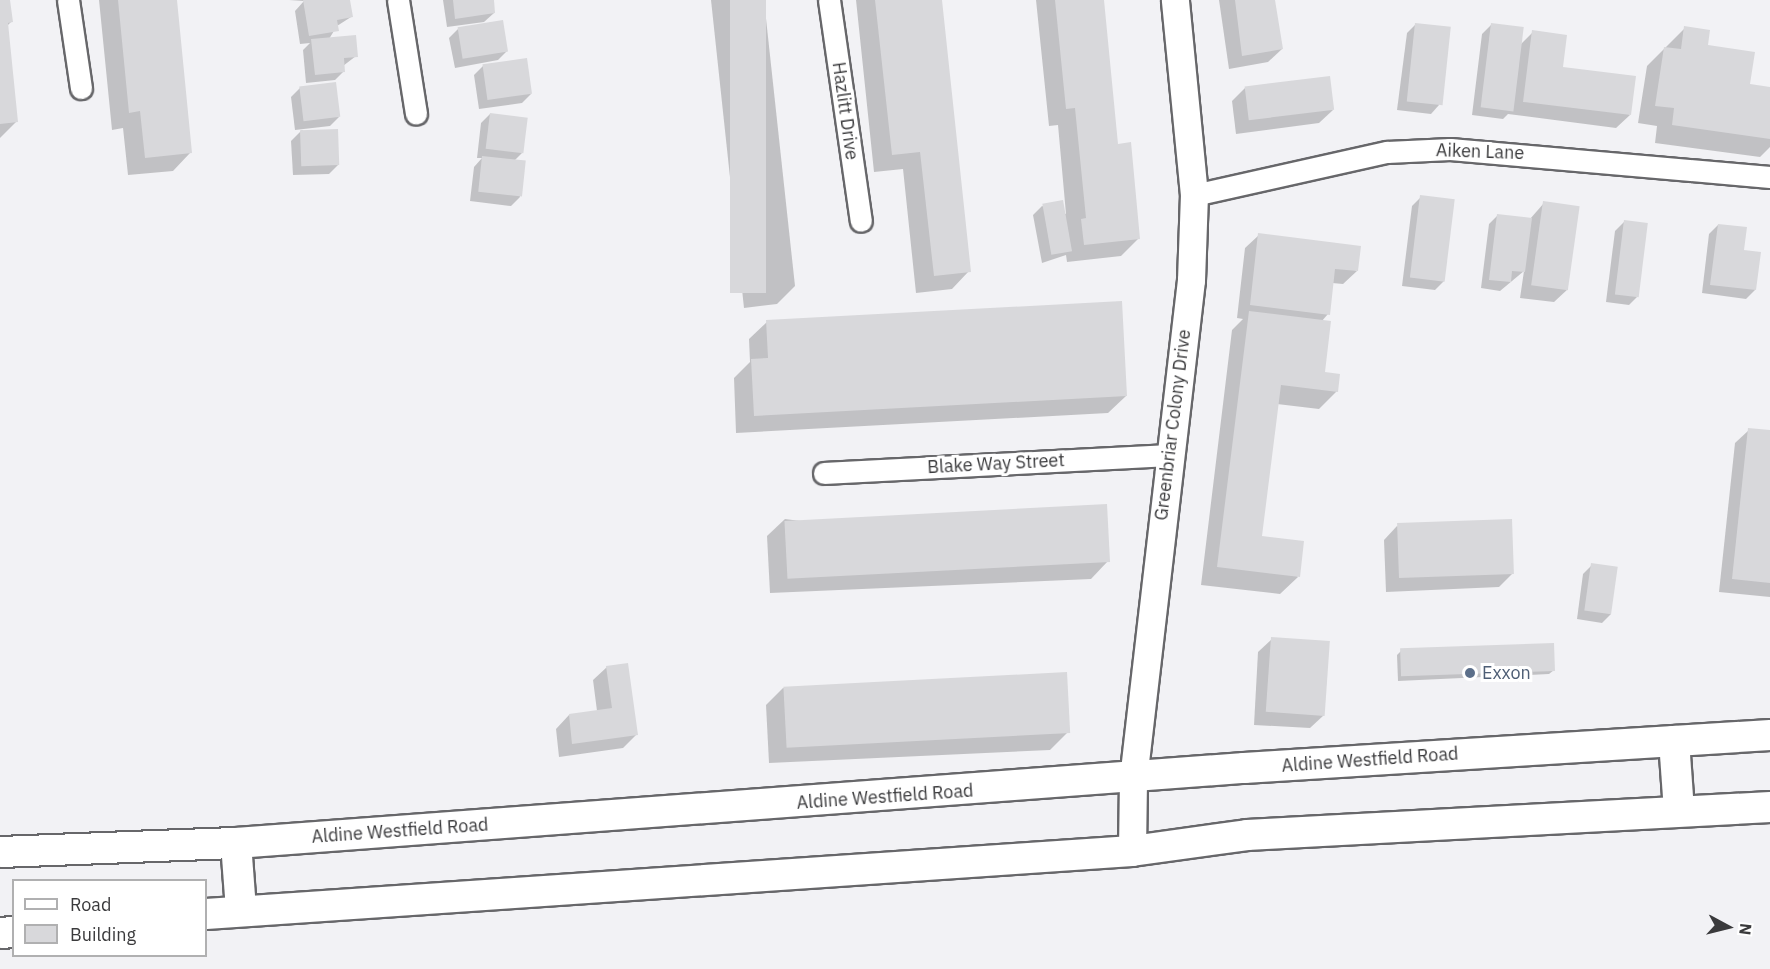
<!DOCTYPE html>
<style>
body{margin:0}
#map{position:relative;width:1770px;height:969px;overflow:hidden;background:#f2f2f5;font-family:"IBM Plex Sans",sans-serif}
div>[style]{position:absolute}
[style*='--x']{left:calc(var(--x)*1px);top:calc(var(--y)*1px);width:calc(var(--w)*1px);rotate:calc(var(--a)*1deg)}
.shadow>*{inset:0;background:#0003}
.building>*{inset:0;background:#d8d8db;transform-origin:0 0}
.roads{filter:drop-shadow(2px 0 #67676a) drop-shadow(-2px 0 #67676a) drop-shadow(0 2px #67676a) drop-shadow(0 -2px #67676a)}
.minor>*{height:21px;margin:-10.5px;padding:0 10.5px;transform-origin:10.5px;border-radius:10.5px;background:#fff}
.tertiary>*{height:27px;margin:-13.5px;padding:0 13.5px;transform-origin:13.5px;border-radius:13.5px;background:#fff}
.secondary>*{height:30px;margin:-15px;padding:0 15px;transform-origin:15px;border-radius:15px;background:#fff}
.dots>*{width:16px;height:16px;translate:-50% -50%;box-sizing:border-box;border:3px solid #fff;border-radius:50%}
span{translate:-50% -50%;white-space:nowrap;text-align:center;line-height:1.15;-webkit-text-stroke:6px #fff;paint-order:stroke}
.street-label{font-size:18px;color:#3a3a3c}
.service-label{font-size:18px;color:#4e5e75}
.left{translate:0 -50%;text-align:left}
.legend{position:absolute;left:12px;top:879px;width:195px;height:78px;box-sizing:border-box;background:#fff;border:2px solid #b0b0b1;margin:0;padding:8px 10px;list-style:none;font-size:18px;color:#3a3a3c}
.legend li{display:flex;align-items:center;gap:12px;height:30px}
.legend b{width:30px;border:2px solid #b0b0b1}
.north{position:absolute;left:1698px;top:897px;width:60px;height:60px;-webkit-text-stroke:4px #fff;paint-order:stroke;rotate:97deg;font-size:16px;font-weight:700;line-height:24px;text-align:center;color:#3a3a3c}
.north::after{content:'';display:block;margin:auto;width:21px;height:27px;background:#3a3a3c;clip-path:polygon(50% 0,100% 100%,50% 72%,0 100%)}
</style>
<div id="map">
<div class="shadow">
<div style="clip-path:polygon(0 0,9px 0,11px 22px,7px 26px,16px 122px,0 138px)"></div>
<div style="clip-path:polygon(99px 0,175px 0,190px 153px,173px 171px,128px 175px,123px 128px,112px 130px)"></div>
<div style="clip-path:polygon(289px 0,349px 0,351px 17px,337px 26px,329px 39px,356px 56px,343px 66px,344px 71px,335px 80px,306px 83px,303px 50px,310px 43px,300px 44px,295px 11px,304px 1px)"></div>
<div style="clip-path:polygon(443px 0,492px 0,494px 13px,484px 22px,447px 27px)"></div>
<div style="clip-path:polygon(711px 0,764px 0,795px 286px,777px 304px,744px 308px)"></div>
<div style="clip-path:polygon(856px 0,940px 0,969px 271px,952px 289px,916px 293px,903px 169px,874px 172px)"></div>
<div style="clip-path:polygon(1036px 0,1102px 0,1117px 145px,1138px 239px,1121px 256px,1067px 262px,1066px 255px,1042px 263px,1033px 215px,1042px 206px,1066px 214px,1058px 125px,1049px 126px)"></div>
<div style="clip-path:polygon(1219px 0,1274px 0,1282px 49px,1268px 62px,1229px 69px)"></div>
<div style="clip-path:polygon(1416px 24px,1439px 105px,1431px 114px,1397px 110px,1407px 33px)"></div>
<div style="clip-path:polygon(1491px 25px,1521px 44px,1533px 32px,1561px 68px,1630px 115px,1616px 128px,1508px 114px,1503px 119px,1472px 115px,1482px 34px)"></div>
<div style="clip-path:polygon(1685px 28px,1749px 85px,1770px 88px,1770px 147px,1760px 157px,1655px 143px,1657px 126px,1638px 123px,1647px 66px)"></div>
<div style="clip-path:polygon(458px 29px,507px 51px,498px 60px,455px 68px,449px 38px)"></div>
<div style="clip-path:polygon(484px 65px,531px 94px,522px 103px,479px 109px,474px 75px)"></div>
<div style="clip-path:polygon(1246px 87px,1333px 110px,1319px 123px,1236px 134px,1232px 101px)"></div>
<div style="clip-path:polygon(300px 88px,339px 117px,330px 126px,295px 130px,291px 97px)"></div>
<div style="clip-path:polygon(490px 114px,522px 153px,514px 161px,520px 197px,511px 206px,470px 201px,474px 167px,482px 158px,477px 158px,481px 123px)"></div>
<div style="clip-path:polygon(302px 130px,338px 165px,329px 174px,293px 175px,291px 141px)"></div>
<div style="clip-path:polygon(1421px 197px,1444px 281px,1435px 290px,1402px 286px,1412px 206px)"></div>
<div style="clip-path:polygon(1544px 203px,1568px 289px,1554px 302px,1520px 298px,1524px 271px,1500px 291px,1481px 288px,1489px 224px,1498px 215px,1530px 219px)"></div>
<div style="clip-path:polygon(1624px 222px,1638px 296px,1629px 305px,1606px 302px,1615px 231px)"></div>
<div style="clip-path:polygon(1718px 225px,1743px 251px,1755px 290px,1746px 299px,1702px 293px,1709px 234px)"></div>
<div style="clip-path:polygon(1259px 235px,1357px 271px,1343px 284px,1332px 283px,1328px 314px,1321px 322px,1323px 373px,1337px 391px,1319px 409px,1277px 404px,1261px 537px,1298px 577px,1280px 594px,1201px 585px,1232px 330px,1243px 319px,1237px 318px,1245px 248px)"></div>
<div style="clip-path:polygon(767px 322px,1126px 396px,1108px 413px,736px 433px,734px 378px,750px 362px,749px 339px)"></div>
<div style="clip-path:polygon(1749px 430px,1770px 432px,1770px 597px,1719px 592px,1735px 443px)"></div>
<div style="clip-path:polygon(785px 519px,1108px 561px,1091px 579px,770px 593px,767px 536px)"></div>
<div style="clip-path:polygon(1397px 526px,1513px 573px,1499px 587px,1386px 592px,1384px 540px)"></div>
<div style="clip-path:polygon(1592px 565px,1611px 614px,1602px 623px,1577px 619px,1583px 574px)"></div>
<div style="clip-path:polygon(1272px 639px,1324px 715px,1310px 728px,1254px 725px,1258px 652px)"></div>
<div style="clip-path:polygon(1401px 651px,1554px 670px,1549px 674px,1398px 681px,1397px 655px)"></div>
<div style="clip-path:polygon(607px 667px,636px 735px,623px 748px,559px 757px,556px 729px,569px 715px,597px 711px,593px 680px)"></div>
<div style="clip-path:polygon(783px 688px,1068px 732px,1050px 750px,769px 763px,766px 705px)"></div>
</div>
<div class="building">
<div style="clip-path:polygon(0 0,10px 0,13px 22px,8px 23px,18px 122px,0 124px)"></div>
<div style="clip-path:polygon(118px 0,177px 0,192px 153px,145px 158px,140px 111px,129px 113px)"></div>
<div style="clip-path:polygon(303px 0,350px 0,353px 17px,337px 20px,339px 31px,309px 36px)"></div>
<div style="clip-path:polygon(453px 0,494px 0,495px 13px,455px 19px)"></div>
<div style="left:730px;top:0;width:36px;height:293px"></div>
<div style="clip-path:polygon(875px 0,942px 0,971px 272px,934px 276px,920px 152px,892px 155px)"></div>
<div style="clip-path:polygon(1055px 0,1104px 0,1118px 144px,1131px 142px,1140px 239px,1084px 245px,1081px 219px,1086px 218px,1075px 108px,1066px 109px)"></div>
<div style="clip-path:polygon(1235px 0,1275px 0,1283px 49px,1242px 56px)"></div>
<div style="left:503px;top:20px;width:32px;height:46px;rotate:81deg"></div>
<div style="left:1415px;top:23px;width:36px;height:79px;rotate:6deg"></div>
<div style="left:1491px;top:23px;width:33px;height:85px;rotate:7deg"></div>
<div style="clip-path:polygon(1684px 26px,1710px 30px,1708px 45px,1755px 52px,1750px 84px,1770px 87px,1770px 139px,1672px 125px,1674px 108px,1655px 106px,1664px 47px,1681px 49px)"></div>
<div style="clip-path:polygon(1532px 30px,1567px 35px,1563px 67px,1636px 76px,1631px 115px,1523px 102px)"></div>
<div style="clip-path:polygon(356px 35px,358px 57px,344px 58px,345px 72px,315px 75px,311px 39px)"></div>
<div style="left:527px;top:58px;width:36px;height:45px;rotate:82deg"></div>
<div style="left:1330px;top:76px;width:34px;height:86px;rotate:83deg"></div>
<div style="left:336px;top:82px;width:35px;height:37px;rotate:83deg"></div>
<div style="left:490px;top:113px;width:38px;height:36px;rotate:7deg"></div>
<div style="left:338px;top:129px;width:36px;height:38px;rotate:88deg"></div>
<div style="left:482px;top:156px;width:44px;height:36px;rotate:6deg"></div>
<div style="left:1420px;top:195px;width:35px;height:83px;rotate:7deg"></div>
<div style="left:1063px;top:200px;width:52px;height:21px;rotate:80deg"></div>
<div style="left:1543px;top:201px;width:37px;height:85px;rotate:8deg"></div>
<div style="clip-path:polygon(1497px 214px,1532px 218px,1525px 272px,1512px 271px,1511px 282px,1489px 280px)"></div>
<div style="left:1624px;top:220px;width:24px;height:75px;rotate:7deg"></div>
<div style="clip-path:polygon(1718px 224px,1747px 227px,1744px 250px,1761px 252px,1756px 290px,1710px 285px)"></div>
<div style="clip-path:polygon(1258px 233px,1361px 246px,1358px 271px,1335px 269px,1330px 315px,1250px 305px)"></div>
<div style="clip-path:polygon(1122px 301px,1127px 396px,754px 416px,751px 359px,768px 358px,766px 320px)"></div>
<div style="clip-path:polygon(1249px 311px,1331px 321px,1325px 372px,1340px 374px,1338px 392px,1281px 385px,1262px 536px,1304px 541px,1300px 577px,1217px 567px)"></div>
<div style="clip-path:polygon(1748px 428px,1770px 430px,1770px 583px,1732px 579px)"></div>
<div style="left:1107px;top:504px;width:58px;height:323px;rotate:87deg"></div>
<div style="left:1512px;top:519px;width:55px;height:115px;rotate:88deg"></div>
<div style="left:1591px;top:563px;width:27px;height:48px;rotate:8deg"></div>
<div style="left:1271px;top:637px;width:59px;height:75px;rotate:4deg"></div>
<div style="left:1554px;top:643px;width:28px;height:154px;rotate:88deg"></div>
<div style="clip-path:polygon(628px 663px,638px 735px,572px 744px,569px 714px,612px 708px,606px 666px)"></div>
<div style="left:1067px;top:672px;width:61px;height:284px;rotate:87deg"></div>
</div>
<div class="roads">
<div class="minor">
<div style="--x:68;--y:0;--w:89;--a:81.6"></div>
<div style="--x:398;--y:0;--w:115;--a:81"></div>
<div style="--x:829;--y:0;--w:223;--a:81.8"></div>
<div style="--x:1194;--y:195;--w:198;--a:-12.6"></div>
<div style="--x:1387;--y:152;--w:63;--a:-2.7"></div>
<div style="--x:1450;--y:149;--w:321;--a:5"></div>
<div style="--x:824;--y:473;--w:345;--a:-3"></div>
</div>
<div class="tertiary">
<div style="--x:1132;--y:851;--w:72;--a:-89.2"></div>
<div style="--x:1133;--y:779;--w:502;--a:-83.37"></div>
<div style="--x:1191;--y:280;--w:85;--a:-88"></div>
<div style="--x:1194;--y:195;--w:196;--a:-95.6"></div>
</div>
<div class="secondary">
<div style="--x:1674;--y:741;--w:70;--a:85.9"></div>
<div style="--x:236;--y:843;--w:67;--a:85.7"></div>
<div style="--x:0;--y:852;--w:236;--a:-2.2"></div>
<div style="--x:236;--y:843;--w:1011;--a:-4.26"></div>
<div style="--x:1244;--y:768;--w:527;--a:-3.59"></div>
<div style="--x:206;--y:914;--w:928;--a:-3.89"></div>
<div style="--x:1132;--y:851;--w:116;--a:-7.9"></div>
<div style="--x:1247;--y:835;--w:524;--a:-3.06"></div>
<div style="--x:0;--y:933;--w:14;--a:-4"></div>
</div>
</div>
<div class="dots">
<div style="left:1470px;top:673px;background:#5c6f8a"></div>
</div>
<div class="street-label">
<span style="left:845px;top:111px;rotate:82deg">Hazlitt Drive</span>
<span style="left:1480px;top:152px;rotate:2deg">Aiken Lane</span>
<span style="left:1173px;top:425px;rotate:-83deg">Greenbriar Colony Drive</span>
<span style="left:996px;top:464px;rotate:-3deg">Blake Way Street</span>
<span style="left:1370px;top:760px;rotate:-4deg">Aldine Westfield Road</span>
<span style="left:885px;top:797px;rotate:-4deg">Aldine Westfield Road</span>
<span style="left:400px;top:831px;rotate:-4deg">Aldine Westfield Road</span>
</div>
<div class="service-label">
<span class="left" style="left:1482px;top:673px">Exxon</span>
</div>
<ul class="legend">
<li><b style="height:8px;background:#fff"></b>Road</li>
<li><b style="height:16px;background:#d8d8db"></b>Building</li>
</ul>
<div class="north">N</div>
</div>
